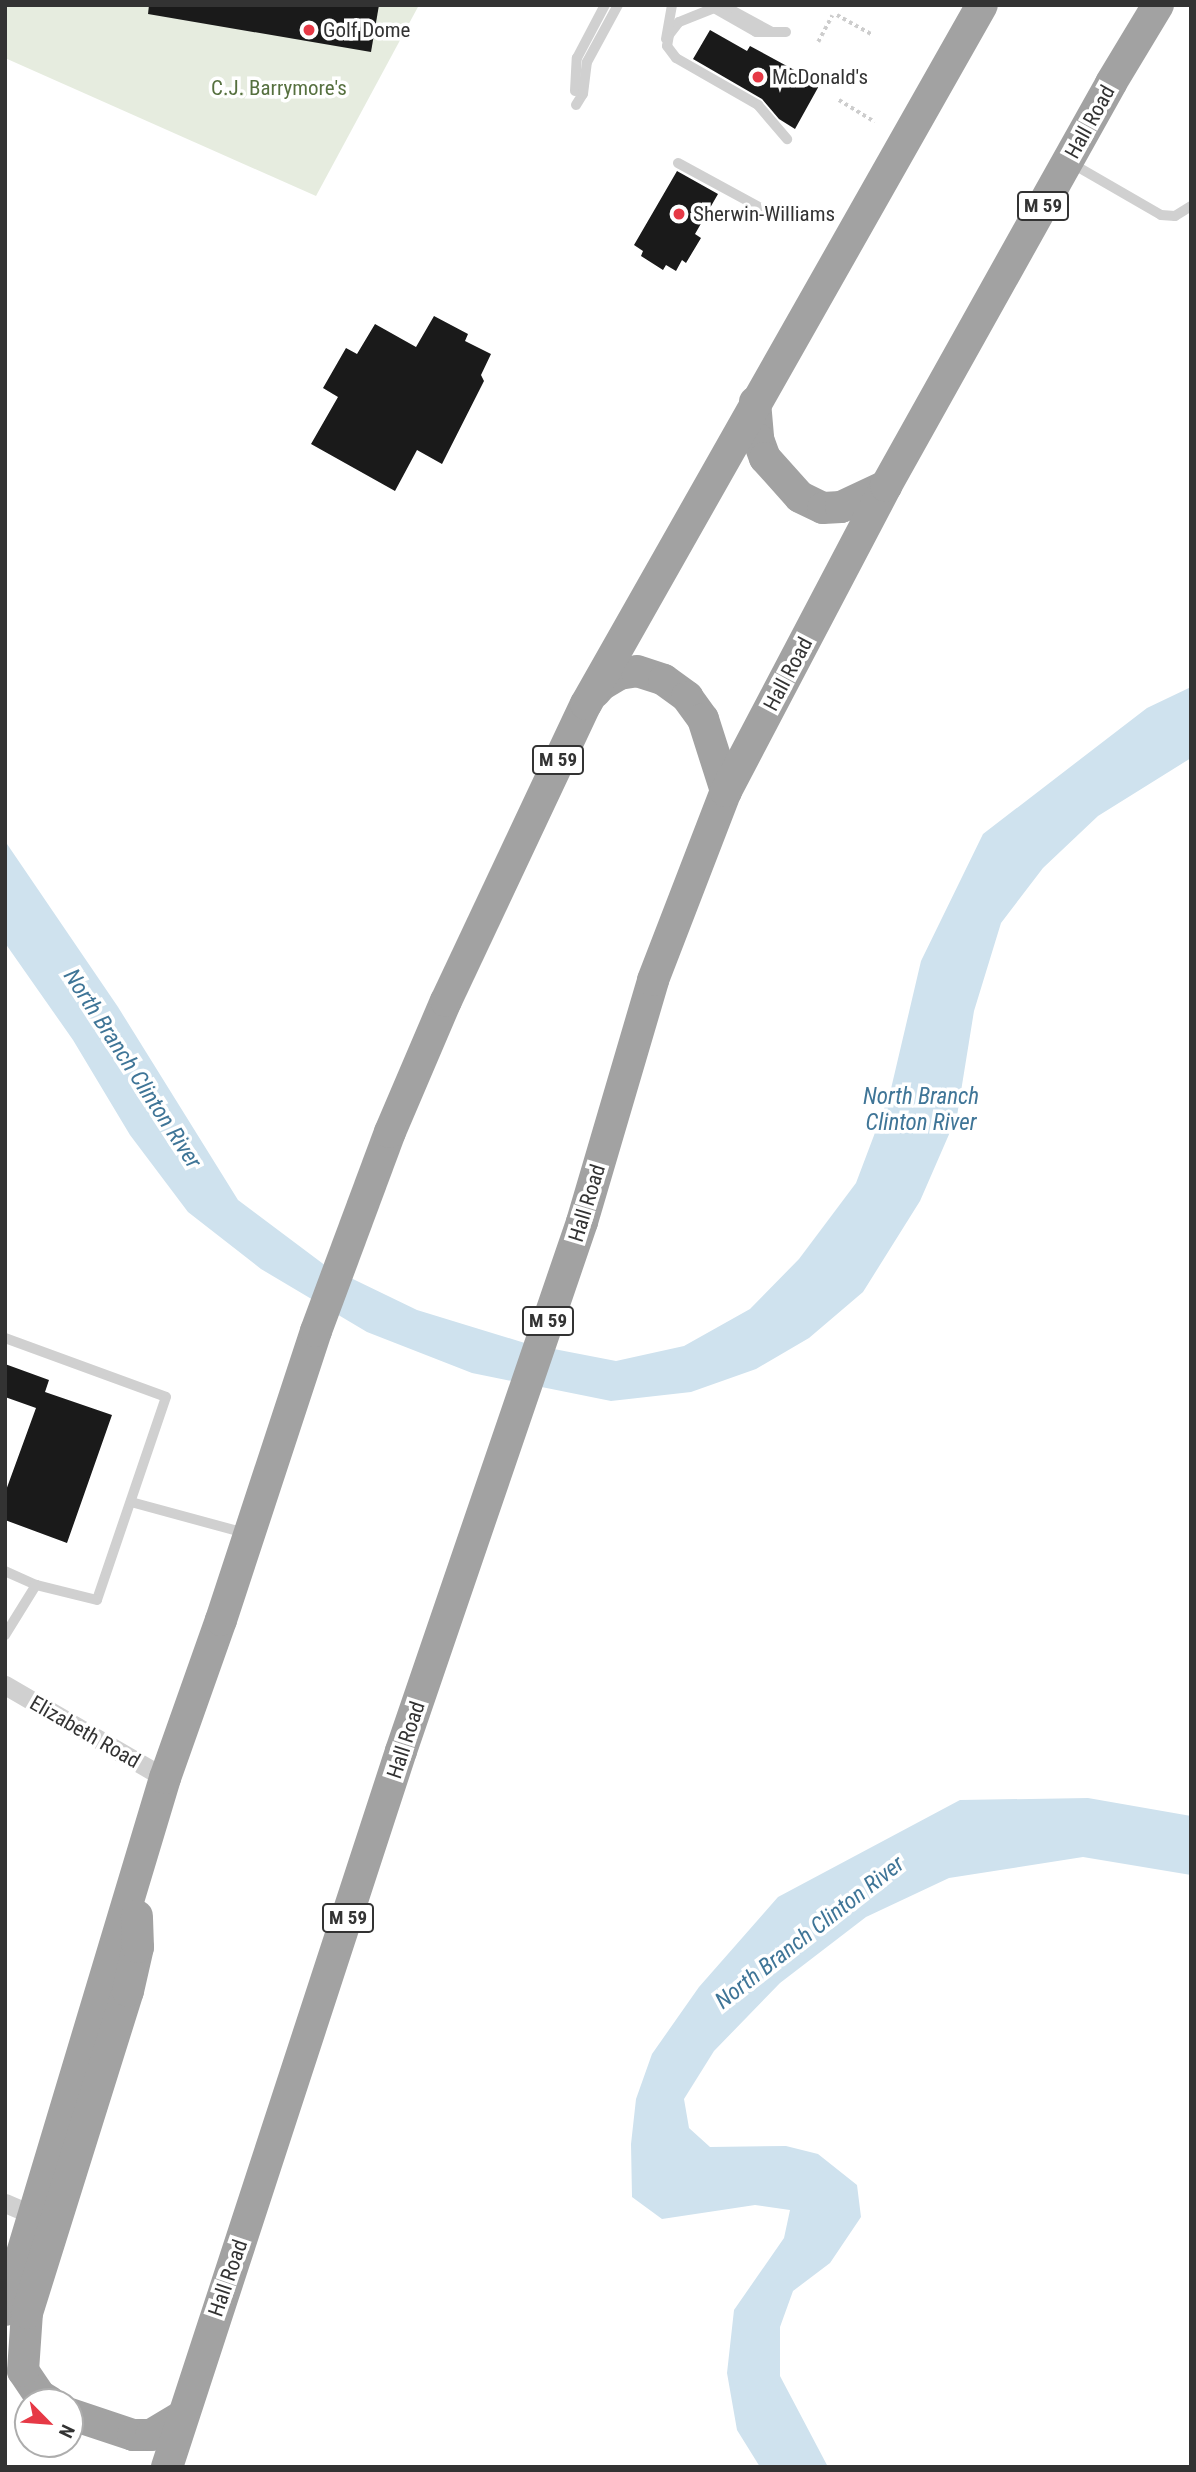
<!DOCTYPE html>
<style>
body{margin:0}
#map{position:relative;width:1196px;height:2472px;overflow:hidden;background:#fff;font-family:"Roboto Condensed",sans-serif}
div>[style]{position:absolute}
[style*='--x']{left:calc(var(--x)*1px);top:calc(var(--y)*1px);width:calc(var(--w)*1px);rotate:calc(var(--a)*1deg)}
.green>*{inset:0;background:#e6ecdf}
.water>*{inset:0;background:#cfe2ee}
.building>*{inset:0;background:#1a1a1a}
.path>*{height:3.5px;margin-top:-1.75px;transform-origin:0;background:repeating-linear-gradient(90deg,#cdcdcd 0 3.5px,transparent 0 7px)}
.service>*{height:10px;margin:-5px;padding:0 5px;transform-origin:5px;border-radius:5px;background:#d0d0d0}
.minor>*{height:19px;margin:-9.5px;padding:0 9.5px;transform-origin:9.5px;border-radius:9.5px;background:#d0d0d0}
.trunk>*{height:32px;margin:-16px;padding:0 16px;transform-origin:16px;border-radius:16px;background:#a2a2a2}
.dots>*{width:19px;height:19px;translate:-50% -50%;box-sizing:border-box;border:4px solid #fff;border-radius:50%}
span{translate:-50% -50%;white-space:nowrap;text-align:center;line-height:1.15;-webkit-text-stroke:7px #fff;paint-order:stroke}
.shield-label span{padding:2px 5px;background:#fff;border:2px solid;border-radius:5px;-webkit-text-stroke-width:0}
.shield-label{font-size:19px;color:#333;font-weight:700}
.poi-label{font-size:21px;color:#333}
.left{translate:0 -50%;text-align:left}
.park-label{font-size:21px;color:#56703f}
.street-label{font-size:21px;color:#333}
.water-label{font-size:23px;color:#3f7597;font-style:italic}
.frame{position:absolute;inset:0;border:7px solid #333;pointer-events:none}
.north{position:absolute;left:14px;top:2388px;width:70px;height:70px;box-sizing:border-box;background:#fff;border:2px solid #adadad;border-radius:50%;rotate:115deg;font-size:19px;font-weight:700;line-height:28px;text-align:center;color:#333}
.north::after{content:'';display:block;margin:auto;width:24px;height:32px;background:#e63946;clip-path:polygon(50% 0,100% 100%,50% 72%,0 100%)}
</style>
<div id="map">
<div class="green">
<div style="clip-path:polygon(5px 5px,419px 5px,316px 196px,5px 58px)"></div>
</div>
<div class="water">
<div style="clip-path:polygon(1191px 687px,1191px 758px,1098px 816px,1043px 868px,1001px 923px,974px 1011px,957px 1116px,920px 1201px,863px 1292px,809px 1338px,756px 1369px,691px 1392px,611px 1401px,472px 1373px,367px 1332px,261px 1269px,188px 1212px,130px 1135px,73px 1040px,5px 943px,5px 841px,118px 1007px,238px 1200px,326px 1266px,417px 1310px,528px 1344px,616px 1361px,684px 1346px,750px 1309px,799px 1259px,856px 1183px,890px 1093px,921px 961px,983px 834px,1147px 708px)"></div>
<div style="clip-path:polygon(1088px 1798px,1191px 1816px,1191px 1875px,1083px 1857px,949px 1878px,866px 1917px,780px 1983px,714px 2051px,684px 2099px,689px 2128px,710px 2147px,786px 2146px,818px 2154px,857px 2185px,861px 2217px,830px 2263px,793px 2291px,780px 2327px,780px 2376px,828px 2467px,760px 2467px,737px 2430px,727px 2373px,734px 2310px,784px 2238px,790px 2210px,755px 2205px,662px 2219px,632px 2197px,631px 2144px,636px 2099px,652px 2054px,699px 1987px,778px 1897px,960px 1800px)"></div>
</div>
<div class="building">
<div style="clip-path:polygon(149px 5px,379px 5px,371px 52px,148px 14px)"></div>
<div style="clip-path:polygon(710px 30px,747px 51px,750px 46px,820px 84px,795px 129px,779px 119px,762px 99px,693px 59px)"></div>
<div style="clip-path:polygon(677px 171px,718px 194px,695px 234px,701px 238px,686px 263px,682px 260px,676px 271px,666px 265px,663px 270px,641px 256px,643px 251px,634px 245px)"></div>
<div style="clip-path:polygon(434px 316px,468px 334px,465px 341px,491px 354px,481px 375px,484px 381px,442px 464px,417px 450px,395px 491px,311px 444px,338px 397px,323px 388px,346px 348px,357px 354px,375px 324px,416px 347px)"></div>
<div style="clip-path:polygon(5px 1364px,49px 1380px,45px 1392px,112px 1415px,67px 1543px,5px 1520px,5px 1493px,36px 1408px,5px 1397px)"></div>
</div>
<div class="path">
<div style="--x:837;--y:15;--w:39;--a:29"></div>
<div style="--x:818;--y:42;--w:30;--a:-62"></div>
<div style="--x:839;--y:100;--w:42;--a:31.4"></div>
</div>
<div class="service">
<div style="--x:722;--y:5;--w:55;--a:28.4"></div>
<div style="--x:786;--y:32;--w:30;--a:180"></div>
<div style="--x:756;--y:32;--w:48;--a:-150.3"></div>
<div style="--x:714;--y:8;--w:38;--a:158"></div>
<div style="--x:679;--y:22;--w:16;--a:128"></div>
<div style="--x:669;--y:35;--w:11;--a:100"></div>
<div style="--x:667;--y:46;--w:15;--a:53"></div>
<div style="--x:676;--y:58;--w:95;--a:29.8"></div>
<div style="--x:758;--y:105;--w:45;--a:49.5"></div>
<div style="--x:666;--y:39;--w:35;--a:-80"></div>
<div style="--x:575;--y:91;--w:33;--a:-87"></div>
<div style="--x:577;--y:58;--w:60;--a:-62.2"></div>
<div style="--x:576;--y:105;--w:13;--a:-58"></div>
<div style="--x:583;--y:94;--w:32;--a:-83"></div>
<div style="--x:587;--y:62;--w:65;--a:-61.5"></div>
<div style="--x:678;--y:163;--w:94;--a:28.5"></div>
<div style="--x:1071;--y:163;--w:104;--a:30"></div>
<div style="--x:1161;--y:215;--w:14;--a:4"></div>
<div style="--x:1175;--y:216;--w:19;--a:-32"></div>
<div style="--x:5;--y:1338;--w:171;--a:20.1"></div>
<div style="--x:166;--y:1397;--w:214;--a:108.8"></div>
<div style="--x:97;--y:1600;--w:63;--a:-166.2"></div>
<div style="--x:36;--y:1585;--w:34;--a:-156"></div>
<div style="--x:131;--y:1502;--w:118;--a:15.2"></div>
<div style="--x:5;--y:1635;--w:59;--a:-58.2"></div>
</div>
<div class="minor">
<div style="--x:5;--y:1685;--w:185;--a:30.2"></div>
<div style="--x:5;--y:2203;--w:33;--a:23"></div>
</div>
<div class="trunk">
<div style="--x:755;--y:402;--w:37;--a:85"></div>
<div style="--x:758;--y:439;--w:20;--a:70"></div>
<div style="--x:765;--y:458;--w:52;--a:48.1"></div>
<div style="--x:800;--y:497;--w:25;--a:26"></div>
<div style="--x:823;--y:508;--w:18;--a:-3"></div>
<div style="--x:841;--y:507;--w:50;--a:-25"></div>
<div style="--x:595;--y:692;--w:9;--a:-49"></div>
<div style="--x:601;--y:685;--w:21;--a:-31"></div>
<div style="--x:619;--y:674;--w:18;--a:-9"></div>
<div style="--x:637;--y:671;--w:28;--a:18"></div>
<div style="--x:664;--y:680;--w:29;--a:36"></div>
<div style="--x:687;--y:697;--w:27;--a:54"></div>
<div style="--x:703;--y:719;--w:76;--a:72.3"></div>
<div style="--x:5;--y:2310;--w:556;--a:-73.26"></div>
<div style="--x:165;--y:1778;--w:168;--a:-70.5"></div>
<div style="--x:221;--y:1620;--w:304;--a:-71.8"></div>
<div style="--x:316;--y:1331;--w:212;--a:-69.6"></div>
<div style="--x:390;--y:1132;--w:142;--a:-66.9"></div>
<div style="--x:446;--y:1001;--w:328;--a:-64.8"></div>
<div style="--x:586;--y:704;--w:803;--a:-60.47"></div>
<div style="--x:50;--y:2402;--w:12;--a:-149"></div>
<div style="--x:40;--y:2396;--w:30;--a:-124"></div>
<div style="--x:23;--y:2371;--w:58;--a:-86.1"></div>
<div style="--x:27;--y:2313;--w:337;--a:-72.6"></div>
<div style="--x:128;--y:1991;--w:45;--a:-77.2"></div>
<div style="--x:138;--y:1947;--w:31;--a:-92"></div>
<div style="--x:70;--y:2414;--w:66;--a:18.4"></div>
<div style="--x:133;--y:2435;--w:18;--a:0"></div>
<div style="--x:151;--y:2435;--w:37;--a:-31"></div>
<div style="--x:167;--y:2467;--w:753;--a:-71.9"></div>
<div style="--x:401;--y:1751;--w:559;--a:-71.11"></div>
<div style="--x:582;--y:1222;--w:252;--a:-73.6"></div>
<div style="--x:653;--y:980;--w:203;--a:-68.9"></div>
<div style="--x:726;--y:791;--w:344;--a:-62.3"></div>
<div style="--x:886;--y:486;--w:462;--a:-60.8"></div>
<div style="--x:1111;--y:83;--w:91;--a:-58.9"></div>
</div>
<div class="dots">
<div style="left:309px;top:30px;background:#e63946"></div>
<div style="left:758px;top:77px;background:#e63946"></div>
<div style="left:679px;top:214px;background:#e63946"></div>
</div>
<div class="shield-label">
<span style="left:1043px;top:206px">M 59</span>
<span style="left:558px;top:760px">M 59</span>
<span style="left:548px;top:1321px">M 59</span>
<span style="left:348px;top:1918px">M 59</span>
</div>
<div class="poi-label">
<span class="left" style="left:323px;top:30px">Golf Dome</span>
<span class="left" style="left:772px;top:77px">McDonald's</span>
<span class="left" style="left:693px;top:214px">Sherwin-Williams</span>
</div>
<div class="park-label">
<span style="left:279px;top:88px">C.J. Barrymore's</span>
</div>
<div class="street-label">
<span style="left:1090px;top:122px;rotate:-61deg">Hall Road</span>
<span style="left:788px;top:674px;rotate:-62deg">Hall Road</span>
<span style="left:587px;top:1203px;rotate:-73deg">Hall Road</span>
<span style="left:85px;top:1732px;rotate:30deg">Elizabeth Road</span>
<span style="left:406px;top:1740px;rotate:-72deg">Hall Road</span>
<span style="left:228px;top:2278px;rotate:-71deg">Hall Road</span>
</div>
<div class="water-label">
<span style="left:132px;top:1069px;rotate:57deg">North Branch Clinton River</span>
<span style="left:921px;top:1110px">North Branch<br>Clinton River</span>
<span style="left:810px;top:1933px;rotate:-38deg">North Branch Clinton River</span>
</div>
<div class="frame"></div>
<div class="north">N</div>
</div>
